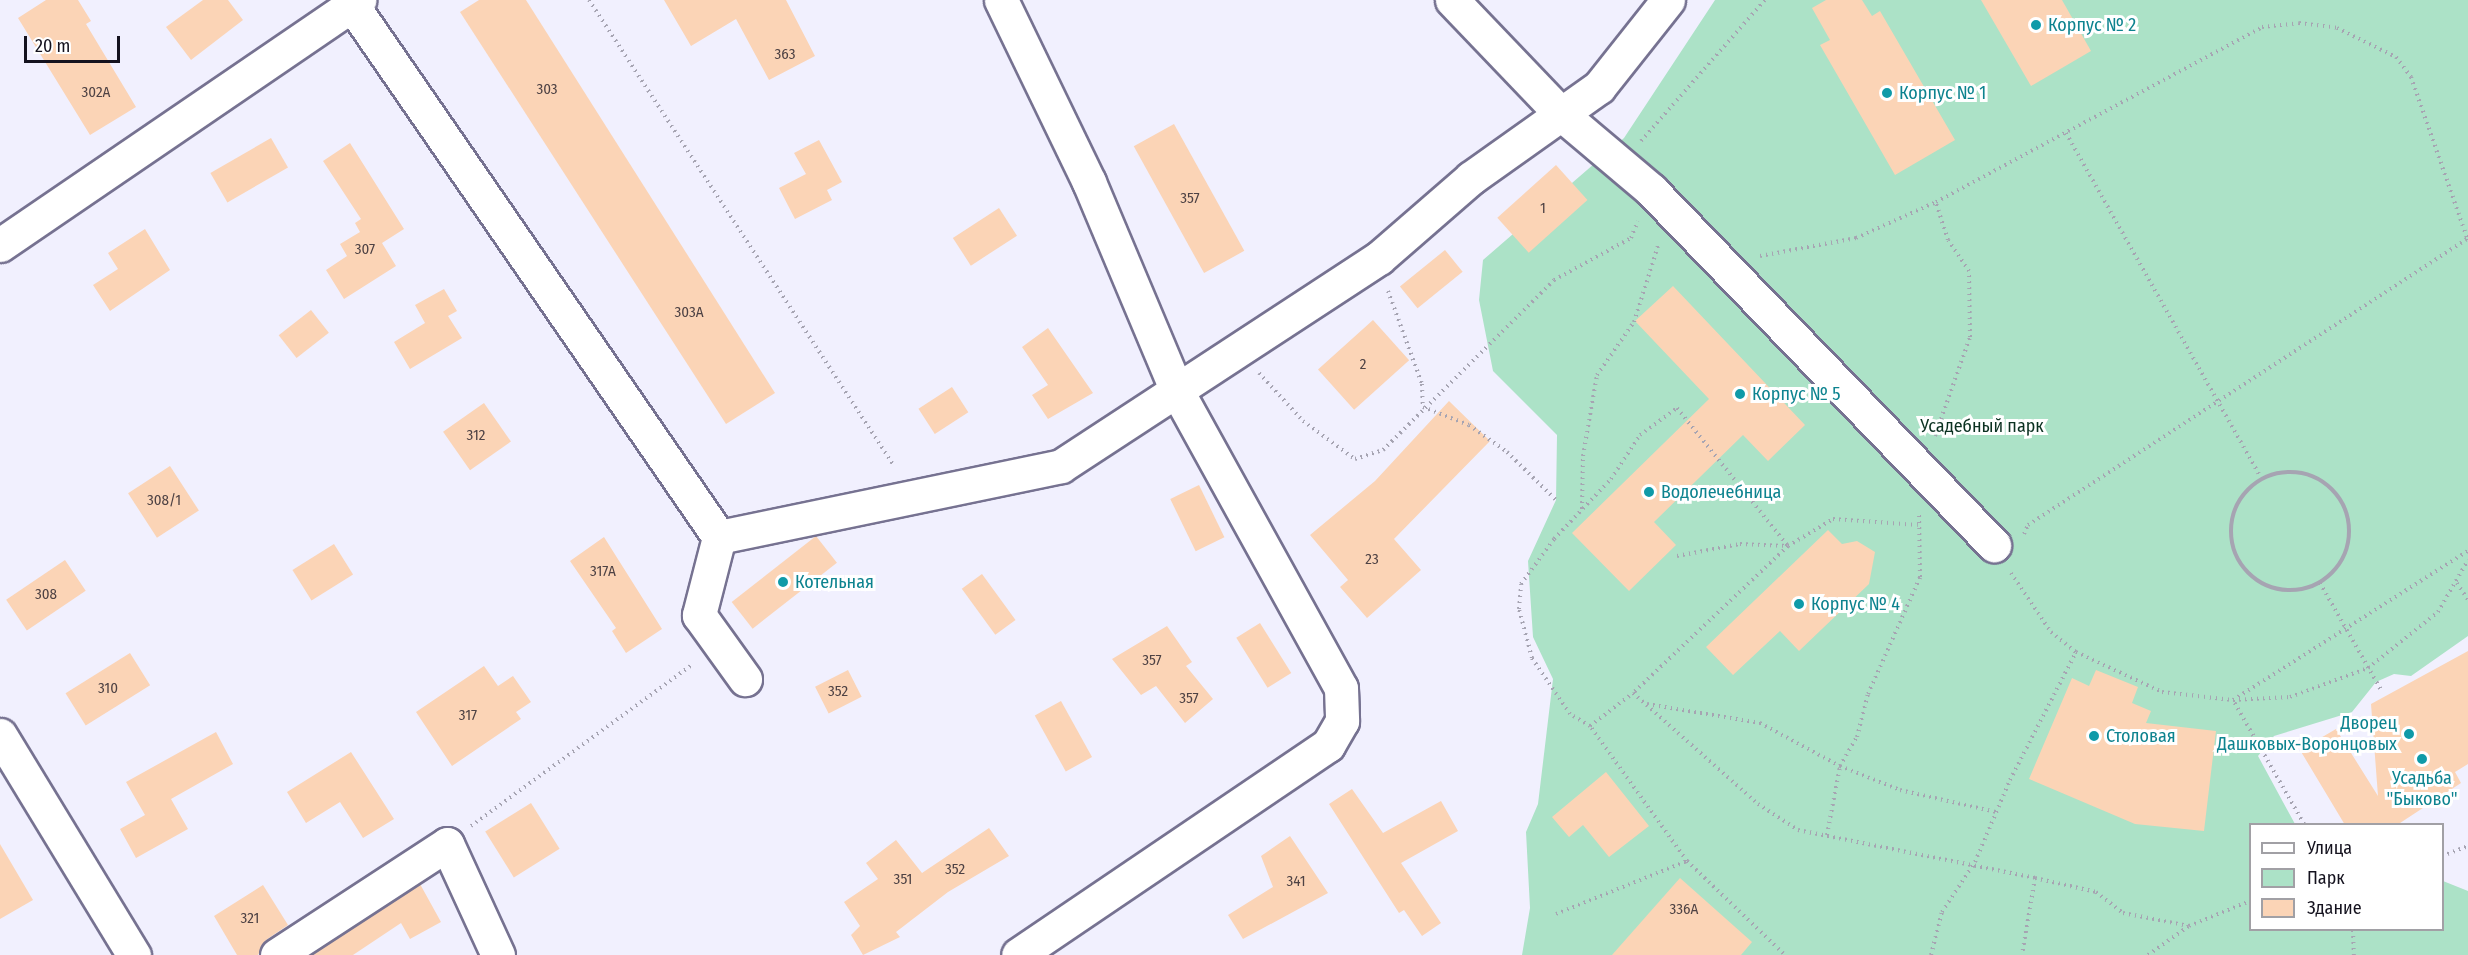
<!DOCTYPE html>
<meta charset="utf-8">
<style>
body{margin:0}
#map{position:relative;width:2468px;height:955px;overflow:hidden;background:#f1f0fe;font-family:"Fira Sans Condensed",sans-serif}
div>[style]{position:absolute}
[style*='--x']{left:calc(var(--x)*1px);top:calc(var(--y)*1px);width:calc(var(--w)*1px);rotate:calc(var(--a)*1deg)}
.green>*{inset:0;background:#ace2c7}
.building>*{inset:0;background:#fbd4b6;transform-origin:0 0}
.path>*{height:4px;margin-top:-2px;transform-origin:0;background:repeating-linear-gradient(90deg,#a6a4b2 0 1.5px,transparent 0 6px)}
.path>.ring{margin:-2px;padding:0;box-sizing:content-box;background:none;border:4px solid #a6a4b2;border-radius:50%}
.roads{filter:drop-shadow(2px 0 #767291) drop-shadow(-2px 0 #767291) drop-shadow(0 2px #767291) drop-shadow(0 -2px #767291)}
.minor>*{height:33px;margin:-16.5px;padding:0 16.5px;transform-origin:16.5px;border-radius:16.5px;background:#fff}
.dots>*{width:16px;height:16px;translate:-50% -50%;box-sizing:border-box;border:3px solid #fff;border-radius:50%}
span{translate:-50% -50%;white-space:nowrap;text-align:center;line-height:1.15;-webkit-text-stroke:6px #fff;paint-order:stroke}
.number-label{font-size:15px;color:#4e4244}
.number-label span{-webkit-text-stroke-width:0}
.culture-label{font-size:18px;color:#0d838f}
.left{translate:0 -50%;text-align:left}
.right{translate:-100% -50%;text-align:right}
.park-label{font-size:18px;color:#0b3121}
.legend{position:absolute;left:2249px;top:823px;width:195px;height:108px;box-sizing:border-box;background:#fff;border:2px solid #a1a0a5;margin:0;padding:8px 10px;list-style:none;font-size:18px;color:#14121e}
.legend li{display:flex;align-items:center;gap:12px;height:30px}
.legend b{width:30px;border:2px solid #a1a0a5}
.scale{position:absolute;left:24px;top:36px;width:96px;height:27px;box-sizing:border-box;border:3px solid #14121e;border-top:0;padding-left:8px;font-size:18px;line-height:21px;white-space:nowrap;color:#14121e;-webkit-text-stroke:4px #fff;paint-order:stroke}
</style>
<div id="map">
<div class="green">
<div style="clip-path:polygon(1715px 0,2468px 0,2468px 636px,2411px 676px,2394px 674px,2376px 682px,2352px 712px,2274px 736px,2258px 756px,2295px 824px,2250px 824px,2250px 930px,2442px 930px,2443px 881px,2468px 891px,2468px 955px,1522px 955px,1530px 908px,1526px 832px,1538px 804px,1553px 679px,1533px 637px,1528px 561px,1556px 500px,1557px 435px,1493px 371px,1479px 300px,1483px 260px,1624px 138px)"></div>
</div>
<div class="building">
<div style="clip-path:polygon(46px 0,78px 0,91px 21px,86px 24px,136px 107px,90px 135px,18px 18px)"></div>
<div style="clip-path:polygon(203px 0,228px 0,243px 20px,191px 60px,166px 27px)"></div>
<div style="clip-path:polygon(479px 0,526px 0,775px 393px,726px 424px,460px 12px)"></div>
<div style="clip-path:polygon(664px 0,786px 0,815px 56px,769px 80px,736px 19px,691px 46px)"></div>
<div style="clip-path:polygon(1826px 0,1862px 0,1872px 16px,1880px 11px,1955px 140px,1895px 175px,1820px 45px,1830px 40px,1812px 8px)"></div>
<div style="clip-path:polygon(1981px 0,2062px 0,2091px 51px,2031px 86px)"></div>
<div style="left:1174px;top:124px;width:145px;height:46px;rotate:61deg"></div>
<div style="left:271px;top:138px;width:34px;height:70px;rotate:60deg"></div>
<div style="clip-path:polygon(819px 140px,842px 182px,827px 190px,832px 200px,795px 219px,779px 188px,806px 174px,794px 153px)"></div>
<div style="clip-path:polygon(350px 143px,404px 229px,382px 243px,396px 266px,344px 299px,326px 270px,347px 256px,340px 244px,360px 232px,355px 223px,361px 219px,323px 161px)"></div>
<div style="left:1556px;top:165px;width:47px;height:79px;rotate:48deg"></div>
<div style="left:999px;top:208px;width:33px;height:55px;rotate:57deg"></div>
<div style="clip-path:polygon(145px 229px,170px 270px,110px 311px,93px 285px,118px 269px,108px 253px)"></div>
<div style="left:1445px;top:250px;width:28px;height:58px;rotate:51deg"></div>
<div style="clip-path:polygon(1673px 286px,1805px 425px,1768px 461px,1743px 435px,1654px 522px,1676px 545px,1629px 591px,1572px 533px,1709px 399px,1635px 321px)"></div>
<div style="clip-path:polygon(444px 289px,457px 311px,448px 316px,462px 338px,410px 369px,394px 342px,425px 323px,415px 305px)"></div>
<div style="left:311px;top:310px;width:29px;height:41px;rotate:52deg"></div>
<div style="left:1373px;top:320px;width:54px;height:74px;rotate:48deg"></div>
<div style="clip-path:polygon(1048px 328px,1093px 393px,1048px 419px,1032px 395px,1048px 385px,1022px 347px)"></div>
<div style="left:952px;top:387px;width:30px;height:40px;rotate:57deg"></div>
<div style="clip-path:polygon(1449px 401px,1490px 441px,1394px 539px,1421px 570px,1367px 618px,1340px 587px,1348px 580px,1310px 535px,1375px 481px)"></div>
<div style="left:484px;top:403px;width:47px;height:50px;rotate:55deg"></div>
<div style="left:170px;top:466px;width:53px;height:50px;rotate:57deg"></div>
<div style="left:1199px;top:485px;width:58px;height:32px;rotate:64deg"></div>
<div style="clip-path:polygon(1828px 530px,1842px 544px,1857px 541px,1875px 552px,1869px 584px,1799px 651px,1780px 631px,1733px 675px,1706px 647px)"></div>
<div style="left:816px;top:536px;width:34px;height:107px;rotate:52deg"></div>
<div style="clip-path:polygon(604px 537px,662px 629px,626px 653px,612px 631px,616px 628px,570px 561px)"></div>
<div style="left:334px;top:544px;width:36px;height:49px;rotate:58deg"></div>
<div style="left:65px;top:560px;width:37px;height:71px;rotate:56deg"></div>
<div style="left:982px;top:574px;width:57px;height:25px;rotate:54deg"></div>
<div style="left:1260px;top:623px;width:59px;height:28px;rotate:58deg"></div>
<div style="clip-path:polygon(1167px 626px,1192px 662px,1186px 666px,1213px 699px,1185px 723px,1156px 686px,1141px 695px,1112px 659px)"></div>
<div style="clip-path:polygon(2468px 651px,2468px 764px,2455px 772px,2461px 783px,2397px 825px,2345px 825px,2300px 750px,2336px 729px,2378px 796px,2371px 704px)"></div>
<div style="left:130px;top:653px;width:38px;height:76px;rotate:58deg"></div>
<div style="clip-path:polygon(484px 666px,498px 686px,513px 676px,531px 702px,516px 712px,521px 719px,452px 766px,416px 712px)"></div>
<div style="left:848px;top:670px;width:30px;height:37px;rotate:63deg"></div>
<div style="clip-path:polygon(2096px 670px,2138px 687px,2132px 703px,2151px 711px,2146px 723px,2216px 731px,2204px 831px,2135px 824px,2029px 779px,2072px 678px,2089px 686px)"></div>
<div style="left:1061px;top:701px;width:64px;height:30px;rotate:61deg"></div>
<div style="clip-path:polygon(216px 732px,233px 764px,171px 799px,188px 829px,136px 858px,120px 829px,145px 815px,126px 782px)"></div>
<div style="clip-path:polygon(351px 752px,394px 819px,363px 838px,340px 802px,306px 823px,287px 792px)"></div>
<div style="clip-path:polygon(1606px 772px,1649px 826px,1609px 857px,1583px 825px,1569px 837px,1552px 817px)"></div>
<div style="clip-path:polygon(1352px 789px,1383px 833px,1441px 801px,1458px 831px,1401px 863px,1441px 923px,1422px 936px,1404px 910px,1399px 913px,1329px 804px)"></div>
<div style="left:531px;top:803px;width:54px;height:54px;rotate:58deg"></div>
<div style="clip-path:polygon(989px 828px,1009px 856px,948px 892px,896px 932px,900px 937px,863px 955px,851px 935px,860px 926px,844px 902px,878px 879px,866px 863px,896px 840px,922px 873px)"></div>
<div style="clip-path:polygon(1290px 836px,1328px 893px,1243px 939px,1228px 915px,1273px 887px,1261px 856px)"></div>
<div style="clip-path:polygon(0 844px,33px 900px,0 919px)"></div>
<div style="clip-path:polygon(1680px 878px,1752px 942px,1741px 955px,1612px 955px)"></div>
<div style="clip-path:polygon(420px 884px,441px 922px,410px 939px,401px 923px,353px 955px,311px 955px)"></div>
<div style="clip-path:polygon(263px 885px,288px 925px,266px 940px,258px 955px,237px 955px,214px 916px)"></div>
</div>
<div class="path">
<div style="--x:589;--y:0;--w:557;--a:56.79"></div>
<div style="--x:2066;--y:133;--w:396;--a:60.5"></div>
<div style="--x:1641;--y:141;--w:188;--a:-48.7"></div>
<div style="--x:1760;--y:256;--w:98;--a:-10.6"></div>
<div style="--x:1856;--y:238;--w:88;--a:-24.2"></div>
<div style="--x:1936;--y:202;--w:370;--a:-28.2"></div>
<div style="--x:2262;--y:27;--w:37;--a:-6"></div>
<div style="--x:2299;--y:23;--w:38;--a:7"></div>
<div style="--x:2337;--y:28;--w:66;--a:26.2"></div>
<div style="--x:2396;--y:57;--w:25;--a:53"></div>
<div style="--x:2411;--y:77;--w:170;--a:70.8"></div>
<div style="--x:1388;--y:291;--w:99;--a:69.9"></div>
<div style="--x:1422;--y:384;--w:23;--a:88"></div>
<div style="--x:1423;--y:407;--w:49;--a:21.4"></div>
<div style="--x:1469;--y:425;--w:47;--a:35.4"></div>
<div style="--x:1507;--y:452;--w:69;--a:44.4"></div>
<div style="--x:1259;--y:373;--w:65;--a:47.5"></div>
<div style="--x:1303;--y:421;--w:64;--a:36.2"></div>
<div style="--x:1355;--y:459;--w:29;--a:-18"></div>
<div style="--x:1383;--y:450;--w:241;--a:-44.8"></div>
<div style="--x:1554;--y:280;--w:88;--a:-28.6"></div>
<div style="--x:1631;--y:238;--w:18;--a:-68"></div>
<div style="--x:1935;--y:436;--w:105;--a:-70.5"></div>
<div style="--x:1970;--y:337;--w:66;--a:-90.9"></div>
<div style="--x:1969;--y:271;--w:37;--a:-124"></div>
<div style="--x:1948;--y:240;--w:40;--a:-108"></div>
<div class="ring" style="left:2231px;top:472px;width:114px;height:114px"></div>
<div style="--x:1582;--y:509;--w:53;--a:-88.9"></div>
<div style="--x:1583;--y:456;--w:82;--a:-80.2"></div>
<div style="--x:1597;--y:375;--w:65;--a:-55.1"></div>
<div style="--x:1634;--y:322;--w:80;--a:-72.5"></div>
<div style="--x:2024;--y:534;--w:10;--a:-66"></div>
<div style="--x:2028;--y:525;--w:524;--a:-33.08"></div>
<div style="--x:2467;--y:239;--w:4;--a:76"></div>
<div style="--x:1677;--y:556;--w:64;--a:-10.8"></div>
<div style="--x:1740;--y:544;--w:48;--a:2.4"></div>
<div style="--x:1788;--y:546;--w:52;--a:-31"></div>
<div style="--x:1833;--y:519;--w:85;--a:4"></div>
<div style="--x:2011;--y:573;--w:71;--a:55.9"></div>
<div style="--x:2051;--y:632;--w:32;--a:39"></div>
<div style="--x:2076;--y:652;--w:95;--a:24.9"></div>
<div style="--x:2162;--y:692;--w:71;--a:6.4"></div>
<div style="--x:2233;--y:700;--w:57;--a:-3"></div>
<div style="--x:2290;--y:697;--w:83;--a:-20.4"></div>
<div style="--x:2368;--y:668;--w:90;--a:-38.7"></div>
<div style="--x:2438;--y:612;--w:60;--a:-60"></div>
<div style="--x:2320;--y:583;--w:123;--a:60.3"></div>
<div style="--x:2457;--y:583;--w:20;--a:57"></div>
<div style="--x:1647;--y:704;--w:115;--a:9.5"></div>
<div style="--x:1760;--y:723;--w:91;--a:28.3"></div>
<div style="--x:1840;--y:766;--w:65;--a:21.8"></div>
<div style="--x:1900;--y:790;--w:98;--a:12.9"></div>
<div style="--x:1590;--y:726;--w:54;--a:-37.5"></div>
<div style="--x:2304;--y:824;--w:143;--a:-119.8"></div>
<div style="--x:2233;--y:700;--w:278;--a:-32.4"></div>
<div style="--x:471;--y:826;--w:275;--a:-36.1"></div>
<div style="--x:1827;--y:835;--w:70;--a:-79.3"></div>
<div style="--x:1840;--y:766;--w:34;--a:-60"></div>
<div style="--x:1857;--y:737;--w:44;--a:-75.7"></div>
<div style="--x:1868;--y:694;--w:128;--a:-66"></div>
<div style="--x:1920;--y:577;--w:63;--a:-90.9"></div>
<div style="--x:2442;--y:856;--w:28;--a:-21"></div>
<div style="--x:1687;--y:861;--w:166;--a:-125.7"></div>
<div style="--x:1590;--y:726;--w:23;--a:-149"></div>
<div style="--x:1570;--y:714;--w:68;--a:-124.2"></div>
<div style="--x:1532;--y:658;--w:51;--a:-104.9"></div>
<div style="--x:1519;--y:609;--w:25;--a:-85"></div>
<div style="--x:1521;--y:584;--w:56;--a:-53.7"></div>
<div style="--x:1554;--y:539;--w:83;--a:-46.5"></div>
<div style="--x:1611;--y:479;--w:53;--a:-56.6"></div>
<div style="--x:1640;--y:435;--w:46;--a:-36.1"></div>
<div style="--x:1677;--y:408;--w:177;--a:51.2"></div>
<div style="--x:1788;--y:546;--w:214;--a:136.5"></div>
<div style="--x:1633;--y:693;--w:167;--a:41.6"></div>
<div style="--x:1758;--y:804;--w:48;--a:33"></div>
<div style="--x:1798;--y:830;--w:242;--a:11.4"></div>
<div style="--x:2035;--y:878;--w:78;--a:99.6"></div>
<div style="--x:2035;--y:878;--w:63;--a:12.9"></div>
<div style="--x:2096;--y:892;--w:34;--a:38"></div>
<div style="--x:2123;--y:913;--w:67;--a:11.1"></div>
<div style="--x:1556;--y:914;--w:141;--a:-22"></div>
<div style="--x:1687;--y:861;--w:136;--a:43.8"></div>
<div style="--x:2353;--y:930;--w:25;--a:88"></div>
<div style="--x:1931;--y:955;--w:44;--a:-75.7"></div>
<div style="--x:1942;--y:912;--w:60;--a:-56.6"></div>
<div style="--x:1975;--y:862;--w:89;--a:-66.9"></div>
<div style="--x:2010;--y:780;--w:144;--a:-62.7"></div>
<div style="--x:2148;--y:955;--w:50;--a:-35.3"></div>
<div style="--x:2189;--y:926;--w:66;--a:-22.3"></div>
</div>
<div class="roads">
<div class="minor">
<div style="--x:1001;--y:0;--w:202;--a:64.2"></div>
<div style="--x:1089;--y:182;--w:227;--a:67.2"></div>
<div style="--x:1177;--y:391;--w:339;--a:61.1"></div>
<div style="--x:1341;--y:688;--w:33;--a:88"></div>
<div style="--x:1342;--y:721;--w:28;--a:120"></div>
<div style="--x:1328;--y:745;--w:374;--a:145.9"></div>
<div style="--x:1452;--y:0;--w:156;--a:46.3"></div>
<div style="--x:1560;--y:113;--w:119;--a:40.2"></div>
<div style="--x:1651;--y:190;--w:494;--a:46"></div>
<div style="--x:352;--y:5;--w:646;--a:55.4"></div>
<div style="--x:719;--y:537;--w:81;--a:104.4"></div>
<div style="--x:699;--y:615;--w:79;--a:54.3"></div>
<div style="--x:0;--y:245;--w:435;--a:-34.3"></div>
<div style="--x:719;--y:537;--w:349;--a:-11.7"></div>
<div style="--x:1061;--y:466;--w:380;--a:-33.2"></div>
<div style="--x:1379;--y:258;--w:122;--a:-41"></div>
<div style="--x:1471;--y:178;--w:157;--a:-35.4"></div>
<div style="--x:1599;--y:87;--w:111;--a:-51.6"></div>
<div style="--x:0;--y:735;--w:258;--a:58.7"></div>
<div style="--x:277;--y:955;--w:203;--a:-33.1"></div>
<div style="--x:447;--y:844;--w:122;--a:65.3"></div>
</div>
</div>
<div class="dots">
<div style="left:2036px;top:25px;background:#0f9aa8"></div>
<div style="left:1887px;top:93px;background:#0f9aa8"></div>
<div style="left:1740px;top:394px;background:#0f9aa8"></div>
<div style="left:1649px;top:492px;background:#0f9aa8"></div>
<div style="left:783px;top:582px;background:#0f9aa8"></div>
<div style="left:1799px;top:604px;background:#0f9aa8"></div>
<div style="left:2409px;top:734px;background:#0f9aa8"></div>
<div style="left:2094px;top:736px;background:#0f9aa8"></div>
<div style="left:2422px;top:759px;background:#0f9aa8"></div>
</div>
<div class="number-label">
<span style="left:785px;top:55px">363</span>
<span style="left:547px;top:90px">303</span>
<span style="left:96px;top:93px">302А</span>
<span style="left:1190px;top:199px">357</span>
<span style="left:1543px;top:209px">1</span>
<span style="left:365px;top:250px">307</span>
<span style="left:689px;top:313px">303А</span>
<span style="left:1363px;top:365px">2</span>
<span style="left:476px;top:436px">312</span>
<span style="left:164px;top:501px">308/1</span>
<span style="left:1372px;top:560px">23</span>
<span style="left:603px;top:572px">317А</span>
<span style="left:46px;top:595px">308</span>
<span style="left:1152px;top:661px">357</span>
<span style="left:108px;top:689px">310</span>
<span style="left:838px;top:692px">352</span>
<span style="left:1189px;top:699px">357</span>
<span style="left:468px;top:716px">317</span>
<span style="left:955px;top:870px">352</span>
<span style="left:903px;top:880px">351</span>
<span style="left:1296px;top:882px">341</span>
<span style="left:1684px;top:910px">336А</span>
<span style="left:250px;top:919px">321</span>
</div>
<div class="culture-label">
<span class="left" style="left:2048px;top:25px">Корпус № 2</span>
<span class="left" style="left:1899px;top:93px">Корпус № 1</span>
<span class="left" style="left:1752px;top:394px">Корпус № 5</span>
<span class="left" style="left:1661px;top:492px">Водолечебница</span>
<span class="left" style="left:795px;top:582px">Котельная</span>
<span class="left" style="left:1811px;top:604px">Корпус № 4</span>
<span class="right" style="left:2397px;top:734px">Дворец<br>Дашковых-Воронцовых</span>
<span class="left" style="left:2106px;top:736px">Столовая</span>
<span style="left:2422px;top:789px">Усадьба<br>"Быково"</span>
</div>
<div class="park-label">
<span style="left:1982px;top:426px">Усадебный парк</span>
</div>
<ul class="legend">
<li><b style="height:8px;background:#fff"></b>Улица</li>
<li><b style="height:16px;background:#ace2c7"></b>Парк</li>
<li><b style="height:16px;background:#fbd4b6"></b>Здание</li>
</ul>
<div class="scale">20 m</div>
</div>
